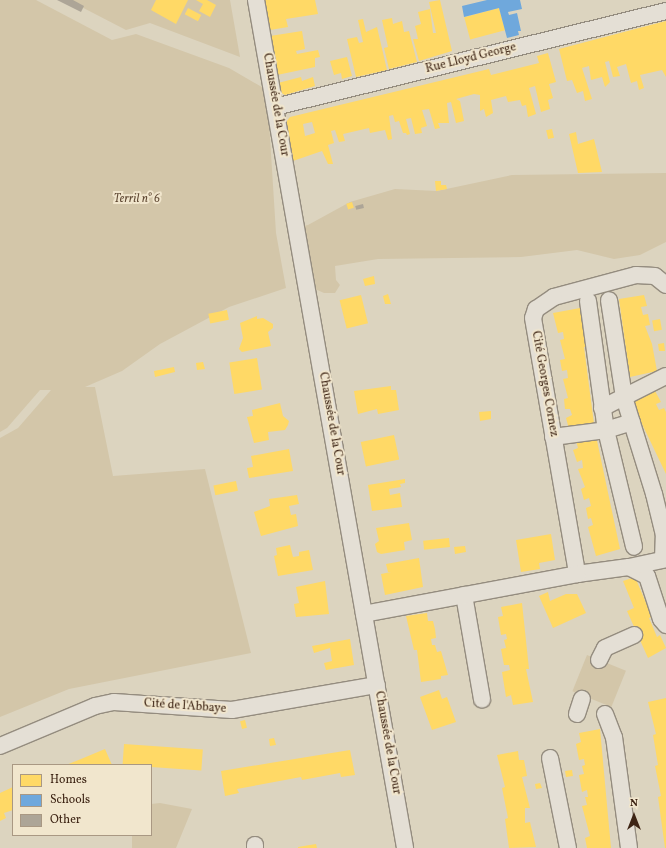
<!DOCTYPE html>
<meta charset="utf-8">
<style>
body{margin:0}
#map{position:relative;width:666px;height:848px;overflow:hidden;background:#dcd4bf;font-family:Vollkorn,serif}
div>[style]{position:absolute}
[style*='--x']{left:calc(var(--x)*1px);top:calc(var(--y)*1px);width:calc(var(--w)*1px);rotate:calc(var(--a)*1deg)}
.green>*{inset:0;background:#d3c6a9;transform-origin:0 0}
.homes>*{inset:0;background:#ffd966;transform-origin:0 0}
.schools>*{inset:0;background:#6fa8dc}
.building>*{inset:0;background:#ada597;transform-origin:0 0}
.roads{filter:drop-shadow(1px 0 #948c7f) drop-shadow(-1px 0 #948c7f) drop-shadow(0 1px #948c7f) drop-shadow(0 -1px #948c7f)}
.minor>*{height:16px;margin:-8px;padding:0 8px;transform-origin:8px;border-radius:8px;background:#e4dfd5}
span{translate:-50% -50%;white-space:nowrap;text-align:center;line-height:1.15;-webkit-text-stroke:4px #f1e6cd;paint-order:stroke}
.street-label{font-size:12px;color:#3d2414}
.park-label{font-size:12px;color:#614a35;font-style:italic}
.legend{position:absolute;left:12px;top:764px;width:140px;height:72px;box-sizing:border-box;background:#f1e6cd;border:1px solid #a99883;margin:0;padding:5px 7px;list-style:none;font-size:12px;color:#3d2414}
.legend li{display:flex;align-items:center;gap:8px;height:20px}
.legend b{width:20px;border:1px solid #a99883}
.north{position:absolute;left:614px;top:796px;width:40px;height:40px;-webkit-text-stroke:3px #f1e6cd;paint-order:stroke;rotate:0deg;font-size:11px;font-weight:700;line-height:16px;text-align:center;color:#3d2414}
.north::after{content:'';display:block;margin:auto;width:14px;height:18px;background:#3d2414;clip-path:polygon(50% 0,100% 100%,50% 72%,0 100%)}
</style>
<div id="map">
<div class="green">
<div style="clip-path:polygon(0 0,36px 0,112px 40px,136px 34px,229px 68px,267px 90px,276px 233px,286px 288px,229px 307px,160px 344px,122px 371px,85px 387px,95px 387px,113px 476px,205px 469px,251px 653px,69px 689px,0 717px,0 438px,18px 428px,51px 390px,40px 390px,7px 428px,0 432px)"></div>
<div style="clip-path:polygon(68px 0,230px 0,240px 57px,150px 23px,126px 30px)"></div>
<div style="clip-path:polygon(666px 173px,666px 242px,640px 255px,614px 259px,577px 250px,521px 257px,378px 259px,335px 266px,336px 280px,340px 285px,335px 293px,324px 293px,304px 284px,294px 228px,308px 225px,350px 202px,395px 189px,437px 191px,512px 175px)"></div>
<div style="left:587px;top:655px;width:42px;height:39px;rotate:22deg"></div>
<div style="clip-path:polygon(160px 803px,192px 809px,176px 848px,132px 848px,132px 835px,151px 835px,151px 804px)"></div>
</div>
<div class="homes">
<div style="clip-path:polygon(156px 0,188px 0,176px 24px,151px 10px)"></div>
<div style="clip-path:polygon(196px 0,207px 0,216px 5px,210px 17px,199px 11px,203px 4px)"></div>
<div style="clip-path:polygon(262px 0,315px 0,318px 14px,286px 19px,288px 27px,270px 30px)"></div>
<div style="clip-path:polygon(440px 0,452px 51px,419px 61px,413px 39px,418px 39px,415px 26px,421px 24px,418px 12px,430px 9px,433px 33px,436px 33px,429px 2px)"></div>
<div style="left:188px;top:8px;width:15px;height:7px;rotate:28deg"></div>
<div style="left:499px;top:8px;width:23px;height:36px;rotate:75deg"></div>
<div style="clip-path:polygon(392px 18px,393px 24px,402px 21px,404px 32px,409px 31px,417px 62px,389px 69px,384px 48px,388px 47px,382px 20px)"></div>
<div style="clip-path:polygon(363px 19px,366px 32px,377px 27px,387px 70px,356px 77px,347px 39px,357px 37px,359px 43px,363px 42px,358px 20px)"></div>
<div style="clip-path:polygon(666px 21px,666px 77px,662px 70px,640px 75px,644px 88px,639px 90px,637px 81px,631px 83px,626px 64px,617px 67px,620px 76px,613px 77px,609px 61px,605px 62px,610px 82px,605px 87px,602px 77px,591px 80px,589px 66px,582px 68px,592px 99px,585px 101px,583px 91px,577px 93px,572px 80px,567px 81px,559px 49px)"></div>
<div style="clip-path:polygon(302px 31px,305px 49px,296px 51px,297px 54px,318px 50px,320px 57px,315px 58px,315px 67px,277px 75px,270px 36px)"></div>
<div style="clip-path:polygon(evenodd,548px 53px,556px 82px,549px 84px,553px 98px,548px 100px,550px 109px,541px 112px,535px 86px,529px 88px,536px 114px,528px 117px,526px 105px,522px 106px,520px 100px,508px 102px,506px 96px,491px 100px,493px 113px,486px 117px,484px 109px,480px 111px,480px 95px,474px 94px,456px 99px,460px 101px,464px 121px,456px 123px,451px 102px,447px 103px,449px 123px,438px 123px,440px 128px,435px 129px,429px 109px,422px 110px,427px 126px,421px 128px,422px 133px,415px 134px,411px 118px,406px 119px,410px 134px,407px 135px,406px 133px,403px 133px,399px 121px,395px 122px,393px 115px,389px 116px,392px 139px,388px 140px,385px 130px,370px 133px,369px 128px,343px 134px,345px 141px,339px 142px,335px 130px,331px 131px,334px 143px,328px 145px,333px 164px,328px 164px,322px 151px,293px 161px,286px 122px,290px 117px,489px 69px,491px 75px,539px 63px,537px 56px,548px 53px,312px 122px,315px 133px,305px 136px,303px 124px,312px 122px)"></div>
<div style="clip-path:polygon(347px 57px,352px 76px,342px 79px,341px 73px,334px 75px,330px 61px)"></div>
<div style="clip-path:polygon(301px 77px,302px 81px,313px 77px,315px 86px,285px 95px,280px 92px,278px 83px)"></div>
<div style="left:552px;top:129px;width:9px;height:6px;rotate:77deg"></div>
<div style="clip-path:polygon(576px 132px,578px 144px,594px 139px,602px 172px,578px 173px,569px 134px)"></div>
<div style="clip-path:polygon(435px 181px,441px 181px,441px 185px,446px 185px,447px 189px,436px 191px)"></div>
<div style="left:352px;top:202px;width:6px;height:6px;rotate:72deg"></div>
<div style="clip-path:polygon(374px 276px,375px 284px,365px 286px,363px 279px)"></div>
<div style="clip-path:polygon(388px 294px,391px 304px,385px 304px,383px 296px)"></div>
<div style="left:361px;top:295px;width:29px;height:22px;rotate:76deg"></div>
<div style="clip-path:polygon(644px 295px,647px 306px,641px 307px,643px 315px,648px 314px,650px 325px,645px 326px,652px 344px,657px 371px,630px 377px,619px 299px)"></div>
<div style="clip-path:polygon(580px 308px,587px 347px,584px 347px,594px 424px,569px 429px,566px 418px,572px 415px,570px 409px,565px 409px,564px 399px,568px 398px,563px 379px,568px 378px,567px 370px,562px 371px,560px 360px,565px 359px,560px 340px,564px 339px,563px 332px,558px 333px,553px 313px)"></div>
<div style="left:227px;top:310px;width:10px;height:19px;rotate:79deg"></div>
<div style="clip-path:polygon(257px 316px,257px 319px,263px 318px,273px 324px,273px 328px,268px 332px,271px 346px,242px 352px,239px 349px,243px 338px,240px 323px)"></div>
<div style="left:660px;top:319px;width:11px;height:8px;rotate:80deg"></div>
<div style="clip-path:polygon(664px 343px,665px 351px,659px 351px,658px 344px)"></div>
<div style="left:257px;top:358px;width:32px;height:28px;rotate:81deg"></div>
<div style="clip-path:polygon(203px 362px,205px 369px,197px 370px,196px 363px)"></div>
<div style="clip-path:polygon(174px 367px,175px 372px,155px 377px,154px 371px)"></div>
<div style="clip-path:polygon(391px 386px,391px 390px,396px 390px,399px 410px,378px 414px,377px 409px,358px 414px,354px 391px)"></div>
<div style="clip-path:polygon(655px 391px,661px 402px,656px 404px,659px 410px,664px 408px,666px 412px,666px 474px,632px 403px)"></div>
<div style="clip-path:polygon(280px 403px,283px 416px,289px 421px,288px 425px,285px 430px,268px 432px,269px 440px,254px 443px,247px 417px,253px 416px,252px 410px)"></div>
<div style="clip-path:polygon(491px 411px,491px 419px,480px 421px,479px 412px)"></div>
<div style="left:394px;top:435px;width:25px;height:34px;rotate:78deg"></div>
<div style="clip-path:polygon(596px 436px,620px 549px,596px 556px,588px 527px,593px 525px,591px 518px,588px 519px,586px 508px,591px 506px,589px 498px,584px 500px,581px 489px,585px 487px,578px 469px,583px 468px,582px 460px,577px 462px,573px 450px,578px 448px,576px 441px)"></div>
<div style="clip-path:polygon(289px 449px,293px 471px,249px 478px,247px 468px,253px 467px,251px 456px)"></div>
<div style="clip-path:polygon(405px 479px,405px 483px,400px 484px,401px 487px,389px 489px,390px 495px,400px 493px,402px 507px,372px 511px,368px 485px)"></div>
<div style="left:236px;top:481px;width:10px;height:23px;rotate:79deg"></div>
<div style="clip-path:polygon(297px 495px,299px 504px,289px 506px,291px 515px,296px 514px,298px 526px,261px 536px,254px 512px,270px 506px,269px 499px)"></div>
<div style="clip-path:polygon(409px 523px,412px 540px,404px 542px,405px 550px,381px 554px,377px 552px,375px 544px,379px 541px,376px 528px)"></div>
<div style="clip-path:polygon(551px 534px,555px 560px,539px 563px,540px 569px,521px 572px,516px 540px)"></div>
<div style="left:449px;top:538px;width:9px;height:26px;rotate:84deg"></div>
<div style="clip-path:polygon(290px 545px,293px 557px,299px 556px,299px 552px,309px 550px,313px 570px,278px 576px,274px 556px,277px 555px,276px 548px)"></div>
<div style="clip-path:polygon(465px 546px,466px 552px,455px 554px,454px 547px)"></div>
<div style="clip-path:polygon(419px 558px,423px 587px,385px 595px,381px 574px,391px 572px,388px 572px,386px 564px)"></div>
<div style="clip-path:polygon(635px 577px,652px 617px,649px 618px,657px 637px,660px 635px,666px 648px,648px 658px,627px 611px,634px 608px,623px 581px)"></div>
<div style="clip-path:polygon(325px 581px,329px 614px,296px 617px,294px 604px,299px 603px,296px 587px)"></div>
<div style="clip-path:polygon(548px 592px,550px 601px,566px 594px,577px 594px,586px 613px,553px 628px,539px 596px)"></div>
<div style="clip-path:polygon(522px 603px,529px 669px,526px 669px,533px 702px,513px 705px,511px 695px,506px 697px,502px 672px,510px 670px,509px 665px,504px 665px,501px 649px,506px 648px,504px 640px,507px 639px,506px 634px,501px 635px,498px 617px,503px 616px,501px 607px)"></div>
<div style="clip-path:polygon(427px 613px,428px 621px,433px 621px,435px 629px,436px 638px,431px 639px,432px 645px,435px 645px,437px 652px,441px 651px,448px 675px,441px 676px,441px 679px,421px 682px,417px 650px,414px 650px,406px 616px)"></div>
<div style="clip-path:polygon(350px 639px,354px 665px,326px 670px,324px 663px,332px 661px,330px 648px,314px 653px,312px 646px)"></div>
<div style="clip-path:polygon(439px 690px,442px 699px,447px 697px,456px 722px,432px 730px,420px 697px)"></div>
<div style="clip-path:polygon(666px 698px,666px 848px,665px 848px,658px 797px,661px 796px,655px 766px,658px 765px,653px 735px,656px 734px,648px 702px)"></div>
<div style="left:245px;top:720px;width:8px;height:5px;rotate:76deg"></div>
<div style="clip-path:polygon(600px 729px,611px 848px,587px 848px,585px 838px,590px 836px,582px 806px,587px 805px,585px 797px,588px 797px,587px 790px,582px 792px,579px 775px,584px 774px,582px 766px,585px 765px,584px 759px,579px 760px,576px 744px,581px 742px,579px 733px)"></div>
<div style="clip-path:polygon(274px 738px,276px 745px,270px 746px,269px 739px)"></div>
<div style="left:124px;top:744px;width:79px;height:21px;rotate:4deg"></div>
<div style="clip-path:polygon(105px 749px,112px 765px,66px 765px,81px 759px)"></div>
<div style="clip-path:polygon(350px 750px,355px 775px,341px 777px,340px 773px,302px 780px,301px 777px,237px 789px,239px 793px,225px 796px,221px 771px)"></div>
<div style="clip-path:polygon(518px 751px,519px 760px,524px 760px,527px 776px,522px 777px,530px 808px,525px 808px,525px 823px,530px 822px,536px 847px,509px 848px,505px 819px,508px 818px,502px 788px,505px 787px,497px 755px)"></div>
<div style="left:572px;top:770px;width:6px;height:7px;rotate:81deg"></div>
<div style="clip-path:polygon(540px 783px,542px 788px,536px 789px,535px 784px)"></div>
<div style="clip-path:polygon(13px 787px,13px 810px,4px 813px,6px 818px,0 821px,0 793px)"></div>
<div style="clip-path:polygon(316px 844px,317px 848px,298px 848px,298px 847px)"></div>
</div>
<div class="schools">
<div style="clip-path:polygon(487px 0,520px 0,522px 9px,508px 12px,509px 15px,517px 13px,521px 31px,518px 31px,519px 35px,507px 38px,499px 8px,464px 17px,462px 6px)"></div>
</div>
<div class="building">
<div style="clip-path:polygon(57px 0,73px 0,84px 6px,81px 12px)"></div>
<div style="left:363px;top:204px;width:4px;height:8px;rotate:76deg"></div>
</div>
<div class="roads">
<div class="minor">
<div style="--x:256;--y:0;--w:861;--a:80.03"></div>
<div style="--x:275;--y:107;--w:403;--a:-13.8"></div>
<div style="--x:666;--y:285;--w:14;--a:-141"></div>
<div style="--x:655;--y:276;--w:19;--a:-177"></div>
<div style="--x:636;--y:275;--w:85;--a:165"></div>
<div style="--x:554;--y:297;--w:22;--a:146"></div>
<div style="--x:536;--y:309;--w:9;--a:108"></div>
<div style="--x:533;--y:318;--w:260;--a:80.2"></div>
<div style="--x:577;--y:574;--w:52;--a:-7.7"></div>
<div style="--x:629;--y:567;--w:20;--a:27"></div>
<div style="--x:647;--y:576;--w:45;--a:72"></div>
<div style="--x:661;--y:619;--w:8;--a:50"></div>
<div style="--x:588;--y:301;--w:130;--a:82.1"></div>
<div style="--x:606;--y:430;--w:120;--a:76.5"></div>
<div style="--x:602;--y:408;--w:25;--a:-27"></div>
<div style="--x:624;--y:397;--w:98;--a:-98.8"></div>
<div style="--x:553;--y:437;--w:53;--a:-7.5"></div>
<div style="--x:606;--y:430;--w:27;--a:-17"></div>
<div style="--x:663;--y:559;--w:24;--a:-88"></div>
<div style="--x:664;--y:535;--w:42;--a:-103.7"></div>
<div style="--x:654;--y:494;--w:102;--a:-107.2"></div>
<div style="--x:624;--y:397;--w:47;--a:-26.6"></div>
<div style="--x:629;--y:567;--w:38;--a:-12"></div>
<div style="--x:464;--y:595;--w:106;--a:80.2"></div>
<div style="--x:364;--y:614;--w:217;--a:-10.6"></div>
<div style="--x:599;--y:660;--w:13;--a:-63"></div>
<div style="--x:605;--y:648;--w:32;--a:-24"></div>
<div style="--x:577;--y:714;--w:16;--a:-72"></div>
<div style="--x:605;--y:714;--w:25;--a:69"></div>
<div style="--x:614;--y:737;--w:112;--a:82.3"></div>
<div style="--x:0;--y:746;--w:103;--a:-22.8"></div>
<div style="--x:95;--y:706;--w:19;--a:-12"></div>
<div style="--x:114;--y:702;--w:118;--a:3.9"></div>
<div style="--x:232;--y:710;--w:147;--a:-9.8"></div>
<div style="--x:550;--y:758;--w:92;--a:78.7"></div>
<div style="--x:255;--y:845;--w:3;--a:90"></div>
</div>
</div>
<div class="street-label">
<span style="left:471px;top:59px;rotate:-14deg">Rue Lloyd George</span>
<span style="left:275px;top:105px;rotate:80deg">Chaussée de la Cour</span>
<span style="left:544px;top:384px;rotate:80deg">Cité Georges Cornez</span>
<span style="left:331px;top:424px;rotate:80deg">Chaussée de la Cour</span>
<span style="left:185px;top:707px;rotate:4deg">Cité de l'Abbaye</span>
<span style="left:387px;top:743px;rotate:80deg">Chaussée de la Cour</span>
</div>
<div class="park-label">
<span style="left:137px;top:200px">Terril n° 6</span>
</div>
<ul class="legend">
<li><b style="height:11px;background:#ffd966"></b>Homes</li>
<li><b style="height:11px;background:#6fa8dc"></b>Schools</li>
<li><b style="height:11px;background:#ada597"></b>Other</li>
</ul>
<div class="north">N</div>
</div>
